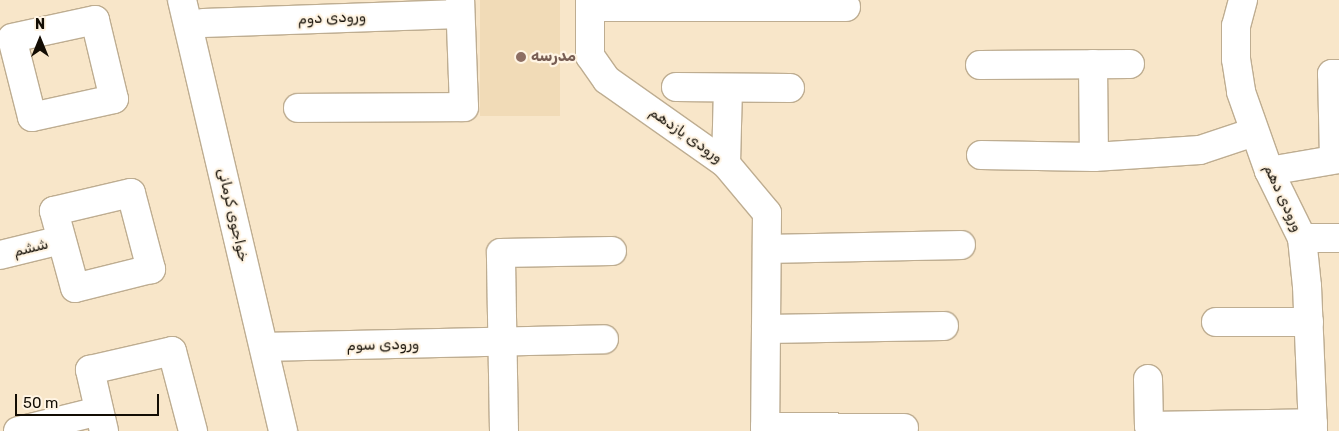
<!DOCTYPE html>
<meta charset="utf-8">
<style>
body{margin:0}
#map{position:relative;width:1339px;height:431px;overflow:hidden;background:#f8e6c9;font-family:Rubik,"Noto Naskh Arabic",sans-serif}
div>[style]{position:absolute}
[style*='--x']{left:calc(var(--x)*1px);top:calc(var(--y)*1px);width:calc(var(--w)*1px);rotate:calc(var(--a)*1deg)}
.built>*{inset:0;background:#f1dbb7;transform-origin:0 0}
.roads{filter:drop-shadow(1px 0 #bead91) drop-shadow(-1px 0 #bead91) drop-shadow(0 1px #bead91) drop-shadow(0 -1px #bead91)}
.minor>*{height:28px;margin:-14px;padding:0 14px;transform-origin:14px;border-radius:14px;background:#fff}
.dots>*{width:14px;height:14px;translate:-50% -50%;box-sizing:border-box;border:2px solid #fff4e3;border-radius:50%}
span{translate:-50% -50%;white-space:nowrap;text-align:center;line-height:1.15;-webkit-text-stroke:4.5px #fff4e3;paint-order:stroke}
.street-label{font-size:15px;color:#130d04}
.education-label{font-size:15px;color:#785e54;font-weight:700}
.left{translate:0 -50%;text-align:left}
.north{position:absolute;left:15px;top:15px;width:50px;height:50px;-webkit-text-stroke:4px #fff4e3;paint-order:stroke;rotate:0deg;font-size:14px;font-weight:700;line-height:20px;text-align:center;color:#130d04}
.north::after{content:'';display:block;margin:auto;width:18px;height:22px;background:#130d04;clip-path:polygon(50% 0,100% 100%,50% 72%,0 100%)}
.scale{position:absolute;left:15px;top:394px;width:144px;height:22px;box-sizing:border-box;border:2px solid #130d04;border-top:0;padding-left:6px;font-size:15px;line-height:18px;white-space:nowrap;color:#130d04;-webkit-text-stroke:4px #fff4e3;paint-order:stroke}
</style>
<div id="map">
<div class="built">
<div style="left:480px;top:0;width:80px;height:116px"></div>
</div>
<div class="roads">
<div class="minor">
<div style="--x:182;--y:0;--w:443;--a:76.8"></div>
<div style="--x:590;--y:0;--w:56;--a:90"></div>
<div style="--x:590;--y:56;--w:29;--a:55"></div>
<div style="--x:607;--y:80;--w:146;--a:35.2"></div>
<div style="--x:726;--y:164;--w:64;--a:50.1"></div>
<div style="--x:767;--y:213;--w:218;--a:90.5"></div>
<div style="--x:1243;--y:0;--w:27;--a:105"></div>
<div style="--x:1236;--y:26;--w:33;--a:90"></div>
<div style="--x:1236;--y:59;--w:33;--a:81"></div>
<div style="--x:1241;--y:92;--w:84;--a:70.5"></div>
<div style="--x:1269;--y:171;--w:75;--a:63.8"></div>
<div style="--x:1302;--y:238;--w:48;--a:84.1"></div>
<div style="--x:1307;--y:286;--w:145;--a:87.6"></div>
<div style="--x:590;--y:7;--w:256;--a:0"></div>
<div style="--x:95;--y:20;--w:81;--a:76.5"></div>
<div style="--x:114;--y:99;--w:84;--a:167.6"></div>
<div style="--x:32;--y:117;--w:81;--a:-104.2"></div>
<div style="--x:12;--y:38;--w:85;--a:-12.2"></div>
<div style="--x:203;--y:23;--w:257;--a:-2"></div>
<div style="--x:1093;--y:64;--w:93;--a:89.4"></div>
<div style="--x:980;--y:65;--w:150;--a:-0.4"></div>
<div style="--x:676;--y:87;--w:114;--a:0.5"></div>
<div style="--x:298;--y:108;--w:166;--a:-0.3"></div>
<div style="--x:464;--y:107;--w:107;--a:-92.1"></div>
<div style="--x:981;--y:155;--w:113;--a:1"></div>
<div style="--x:1094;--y:157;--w:106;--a:-3.8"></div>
<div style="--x:1200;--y:150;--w:57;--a:-18.4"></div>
<div style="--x:1334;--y:159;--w:85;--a:-91.3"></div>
<div style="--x:1332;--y:74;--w:7;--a:0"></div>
<div style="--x:726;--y:164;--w:76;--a:-88.5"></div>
<div style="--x:1269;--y:171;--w:71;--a:-9.7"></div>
<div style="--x:131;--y:193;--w:79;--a:75.3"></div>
<div style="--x:151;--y:269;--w:78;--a:166"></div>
<div style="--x:75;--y:288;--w:80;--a:-105.3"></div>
<div style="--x:54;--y:211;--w:79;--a:-13.2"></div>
<div style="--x:1302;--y:238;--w:37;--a:0"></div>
<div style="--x:767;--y:249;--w:194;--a:-1.2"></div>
<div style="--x:0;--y:255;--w:63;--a:-13.8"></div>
<div style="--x:1216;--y:322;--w:93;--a:0"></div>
<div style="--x:766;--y:329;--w:178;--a:-1"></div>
<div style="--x:264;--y:347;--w:340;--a:-1.3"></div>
<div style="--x:1148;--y:379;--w:47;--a:88.8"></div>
<div style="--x:1149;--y:426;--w:164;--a:-1"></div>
<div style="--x:765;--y:427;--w:139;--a:0.4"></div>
<div style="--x:18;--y:431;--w:83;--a:-13.9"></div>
<div style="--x:104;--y:431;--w:63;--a:-102.9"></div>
<div style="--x:90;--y:370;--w:84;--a:-13"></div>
<div style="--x:172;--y:351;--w:83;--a:75.3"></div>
<div style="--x:504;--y:431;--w:178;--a:-91"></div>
<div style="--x:501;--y:253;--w:111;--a:-1"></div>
</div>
</div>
<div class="dots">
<div style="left:521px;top:57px;background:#8d6e63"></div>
</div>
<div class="street-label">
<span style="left:332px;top:18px;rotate:-2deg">ورودی دوم</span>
<span style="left:686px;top:135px;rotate:35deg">ورودی یازدهم</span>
<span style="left:1283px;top:198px;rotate:65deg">ورودی دهم</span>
<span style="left:233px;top:215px;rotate:77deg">خواجوی کرمانی</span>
<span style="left:31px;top:248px;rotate:-14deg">ششم</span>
<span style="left:383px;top:345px;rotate:-1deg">ورودی سوم</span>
</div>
<div class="education-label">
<span class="left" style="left:531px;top:57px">مدرسه</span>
</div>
<div class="north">N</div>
<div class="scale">50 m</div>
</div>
